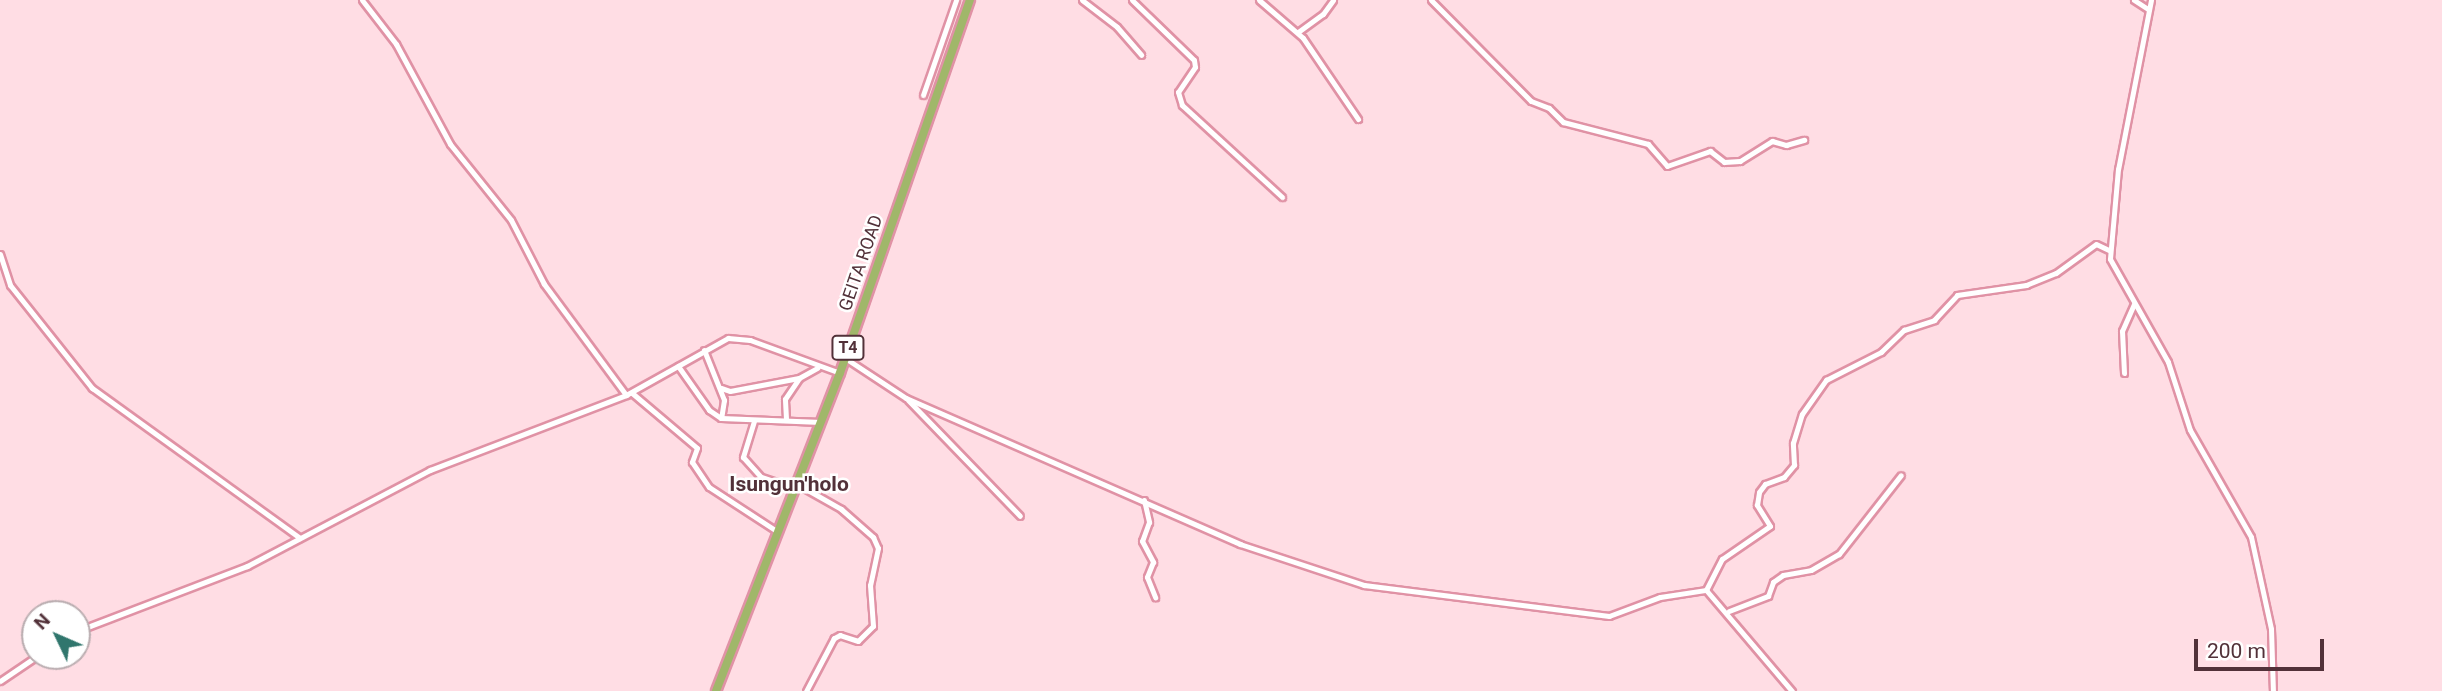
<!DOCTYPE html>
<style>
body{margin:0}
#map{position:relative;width:2442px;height:691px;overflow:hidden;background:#ffdde4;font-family:Roboto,sans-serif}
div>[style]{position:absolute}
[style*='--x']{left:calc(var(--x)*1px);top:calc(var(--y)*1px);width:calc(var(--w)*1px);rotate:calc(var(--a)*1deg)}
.roads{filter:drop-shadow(2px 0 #e092a5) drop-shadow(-2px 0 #e092a5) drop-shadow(0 2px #e092a5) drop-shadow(0 -2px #e092a5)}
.minor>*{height:5px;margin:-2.5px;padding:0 2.5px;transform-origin:2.5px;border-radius:2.5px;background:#fff}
.trunk>*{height:8px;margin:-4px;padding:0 4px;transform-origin:4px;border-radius:4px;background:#a0b76a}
span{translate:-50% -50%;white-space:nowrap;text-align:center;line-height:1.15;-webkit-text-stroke:5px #fff;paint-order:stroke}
.shield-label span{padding:2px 5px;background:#fff;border:2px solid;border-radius:5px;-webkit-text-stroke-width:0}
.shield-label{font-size:16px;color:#523139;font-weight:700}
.street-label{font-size:18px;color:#523139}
.quarter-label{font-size:21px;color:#523139;font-weight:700}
.north{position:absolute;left:21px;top:600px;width:70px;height:70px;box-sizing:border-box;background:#fff;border:2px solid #baadb0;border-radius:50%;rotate:314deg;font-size:19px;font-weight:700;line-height:28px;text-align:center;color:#523139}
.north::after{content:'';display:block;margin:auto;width:24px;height:32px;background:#30766d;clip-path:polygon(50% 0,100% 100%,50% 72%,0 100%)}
.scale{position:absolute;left:2194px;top:639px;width:130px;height:32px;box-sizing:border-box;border:4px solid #523139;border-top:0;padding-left:9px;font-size:21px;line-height:24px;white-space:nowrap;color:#523139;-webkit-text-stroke:5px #fff;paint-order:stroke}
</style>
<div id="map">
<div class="roads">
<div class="minor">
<div style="--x:362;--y:0;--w:56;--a:52.3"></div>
<div style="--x:396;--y:44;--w:114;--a:61.6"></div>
<div style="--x:450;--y:144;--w:97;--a:51.2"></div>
<div style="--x:511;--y:220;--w:72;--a:62.7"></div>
<div style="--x:544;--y:284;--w:138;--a:53.5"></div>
<div style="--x:1082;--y:0;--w:44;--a:37.6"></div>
<div style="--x:1117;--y:27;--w:37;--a:49"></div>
<div style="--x:1132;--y:0;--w:86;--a:44.1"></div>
<div style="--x:1194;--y:60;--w:7;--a:82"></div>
<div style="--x:1195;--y:67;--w:30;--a:124"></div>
<div style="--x:1178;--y:92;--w:14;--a:73"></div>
<div style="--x:1182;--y:105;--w:136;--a:42.6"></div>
<div style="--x:1259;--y:0;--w:58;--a:40.8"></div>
<div style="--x:1303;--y:38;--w:98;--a:55.8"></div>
<div style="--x:1431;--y:0;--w:142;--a:45.3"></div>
<div style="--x:1531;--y:101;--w:19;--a:21"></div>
<div style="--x:1549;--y:108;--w:20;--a:45"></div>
<div style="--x:1563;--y:122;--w:88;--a:14.5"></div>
<div style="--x:1648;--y:144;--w:29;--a:49"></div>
<div style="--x:1667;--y:166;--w:46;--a:-19.2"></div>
<div style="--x:1710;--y:151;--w:18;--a:38"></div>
<div style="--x:1724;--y:162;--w:16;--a:-4"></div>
<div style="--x:1740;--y:161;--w:38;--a:-32"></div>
<div style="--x:1772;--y:141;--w:15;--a:16"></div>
<div style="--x:1786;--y:145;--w:19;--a:-16"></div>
<div style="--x:2134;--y:0;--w:17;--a:33"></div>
<div style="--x:2151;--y:0;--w:172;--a:101"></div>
<div style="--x:2118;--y:169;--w:90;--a:95.1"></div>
<div style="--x:2110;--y:259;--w:118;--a:60.6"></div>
<div style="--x:2168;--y:362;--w:71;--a:72.1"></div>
<div style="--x:2190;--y:430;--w:123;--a:60.3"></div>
<div style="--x:2251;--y:537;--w:94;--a:77.7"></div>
<div style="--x:2271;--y:629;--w:62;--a:88.2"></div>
<div style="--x:1298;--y:32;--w:31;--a:-36"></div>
<div style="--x:1323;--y:14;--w:17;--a:-54"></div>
<div style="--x:923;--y:95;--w:101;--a:-70.8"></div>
<div style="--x:0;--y:254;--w:33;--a:72"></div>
<div style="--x:10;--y:285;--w:132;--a:51.5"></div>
<div style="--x:92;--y:388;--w:256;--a:35.8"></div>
<div style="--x:704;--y:350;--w:54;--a:68.2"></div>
<div style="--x:724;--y:400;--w:18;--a:99"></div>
<div style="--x:845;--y:358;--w:73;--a:33.3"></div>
<div style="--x:906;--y:398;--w:365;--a:23.6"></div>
<div style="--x:1240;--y:544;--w:131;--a:18.3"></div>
<div style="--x:1364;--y:585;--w:247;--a:7.2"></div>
<div style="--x:1609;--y:616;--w:54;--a:-20.4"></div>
<div style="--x:1660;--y:597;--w:47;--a:-8.7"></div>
<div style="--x:1706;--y:590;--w:133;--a:49.6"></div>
<div style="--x:678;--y:366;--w:54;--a:54.8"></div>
<div style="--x:709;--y:410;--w:14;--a:34"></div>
<div style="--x:721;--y:418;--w:100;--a:2.3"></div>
<div style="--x:2124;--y:373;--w:42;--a:-92.7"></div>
<div style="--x:2122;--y:331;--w:30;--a:-66"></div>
<div style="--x:721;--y:388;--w:9;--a:18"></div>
<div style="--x:730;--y:391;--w:70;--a:-10.7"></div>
<div style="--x:799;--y:378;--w:21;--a:-29"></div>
<div style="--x:632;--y:393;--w:85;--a:40.2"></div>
<div style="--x:697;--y:448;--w:15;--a:110"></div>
<div style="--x:692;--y:462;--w:30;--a:56"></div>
<div style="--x:709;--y:487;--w:82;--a:33.1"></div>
<div style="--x:908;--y:400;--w:161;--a:46"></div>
<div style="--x:786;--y:419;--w:20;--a:-93"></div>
<div style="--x:785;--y:399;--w:25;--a:-56"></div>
<div style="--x:754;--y:421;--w:38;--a:107"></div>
<div style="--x:743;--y:457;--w:27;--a:48"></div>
<div style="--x:761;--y:477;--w:36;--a:18"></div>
<div style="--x:797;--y:484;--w:51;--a:29.6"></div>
<div style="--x:841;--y:509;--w:43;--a:41.2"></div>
<div style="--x:873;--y:537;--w:12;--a:66"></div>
<div style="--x:878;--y:548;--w:38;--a:102"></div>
<div style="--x:870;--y:585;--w:41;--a:85.8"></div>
<div style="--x:873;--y:626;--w:21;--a:135"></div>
<div style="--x:858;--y:641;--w:19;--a:-162"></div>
<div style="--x:840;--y:635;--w:7;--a:153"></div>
<div style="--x:834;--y:638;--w:60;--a:117.8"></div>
<div style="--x:1144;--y:500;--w:23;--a:77"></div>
<div style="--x:1149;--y:522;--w:20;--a:110"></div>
<div style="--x:1142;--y:541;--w:24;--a:62"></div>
<div style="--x:1153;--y:562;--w:16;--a:112"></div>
<div style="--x:1147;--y:577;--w:22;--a:68"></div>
<div style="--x:1706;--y:590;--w:35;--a:-63"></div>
<div style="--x:1722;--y:559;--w:58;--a:-34.5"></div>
<div style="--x:1770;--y:526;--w:25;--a:-122"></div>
<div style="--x:1757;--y:505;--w:13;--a:-81"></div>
<div style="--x:1759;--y:492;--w:10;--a:-53"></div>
<div style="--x:1765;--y:484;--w:20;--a:-20"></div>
<div style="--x:1784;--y:477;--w:16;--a:-50"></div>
<div style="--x:1794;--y:465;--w:22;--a:-93"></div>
<div style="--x:1793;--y:443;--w:30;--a:-73"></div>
<div style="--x:1802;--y:414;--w:42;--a:-54.8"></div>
<div style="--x:1826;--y:380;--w:62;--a:-27"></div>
<div style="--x:1881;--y:352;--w:32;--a:-44"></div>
<div style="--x:1904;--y:330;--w:32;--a:-18"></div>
<div style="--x:1934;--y:320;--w:34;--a:-47"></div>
<div style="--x:1957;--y:295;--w:70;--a:-8.2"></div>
<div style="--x:2026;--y:285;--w:32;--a:-22"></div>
<div style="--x:2056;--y:273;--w:49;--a:-35.9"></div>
<div style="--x:2096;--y:244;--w:14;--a:25"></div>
<div style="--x:1729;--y:611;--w:42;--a:-21"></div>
<div style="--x:1768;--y:596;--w:15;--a:-70"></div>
<div style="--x:1773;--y:582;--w:12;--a:-35"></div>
<div style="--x:1783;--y:575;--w:28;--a:-10"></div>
<div style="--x:1811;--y:570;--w:32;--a:-30"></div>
<div style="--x:1839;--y:554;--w:100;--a:-51.9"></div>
<div style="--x:77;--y:631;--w:182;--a:-20.9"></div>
<div style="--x:247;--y:566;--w:207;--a:-27.7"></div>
<div style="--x:430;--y:470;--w:210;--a:-20.9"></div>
<div style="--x:626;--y:395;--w:117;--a:-29.2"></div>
<div style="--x:728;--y:338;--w:22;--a:5"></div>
<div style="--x:750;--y:340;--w:96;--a:20.1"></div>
<div style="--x:0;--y:681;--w:45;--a:-34"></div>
</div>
<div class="trunk">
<div style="--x:716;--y:691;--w:341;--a:-68.7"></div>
<div style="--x:840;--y:373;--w:395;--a:-70.8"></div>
</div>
</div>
<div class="shield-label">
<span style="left:848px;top:348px">T4</span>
</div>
<div class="street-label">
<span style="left:861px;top:263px;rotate:-71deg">GEITA ROAD</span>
</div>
<div class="quarter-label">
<span style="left:789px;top:484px">Isungun'holo</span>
</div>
<div class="north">N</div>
<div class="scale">200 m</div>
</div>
